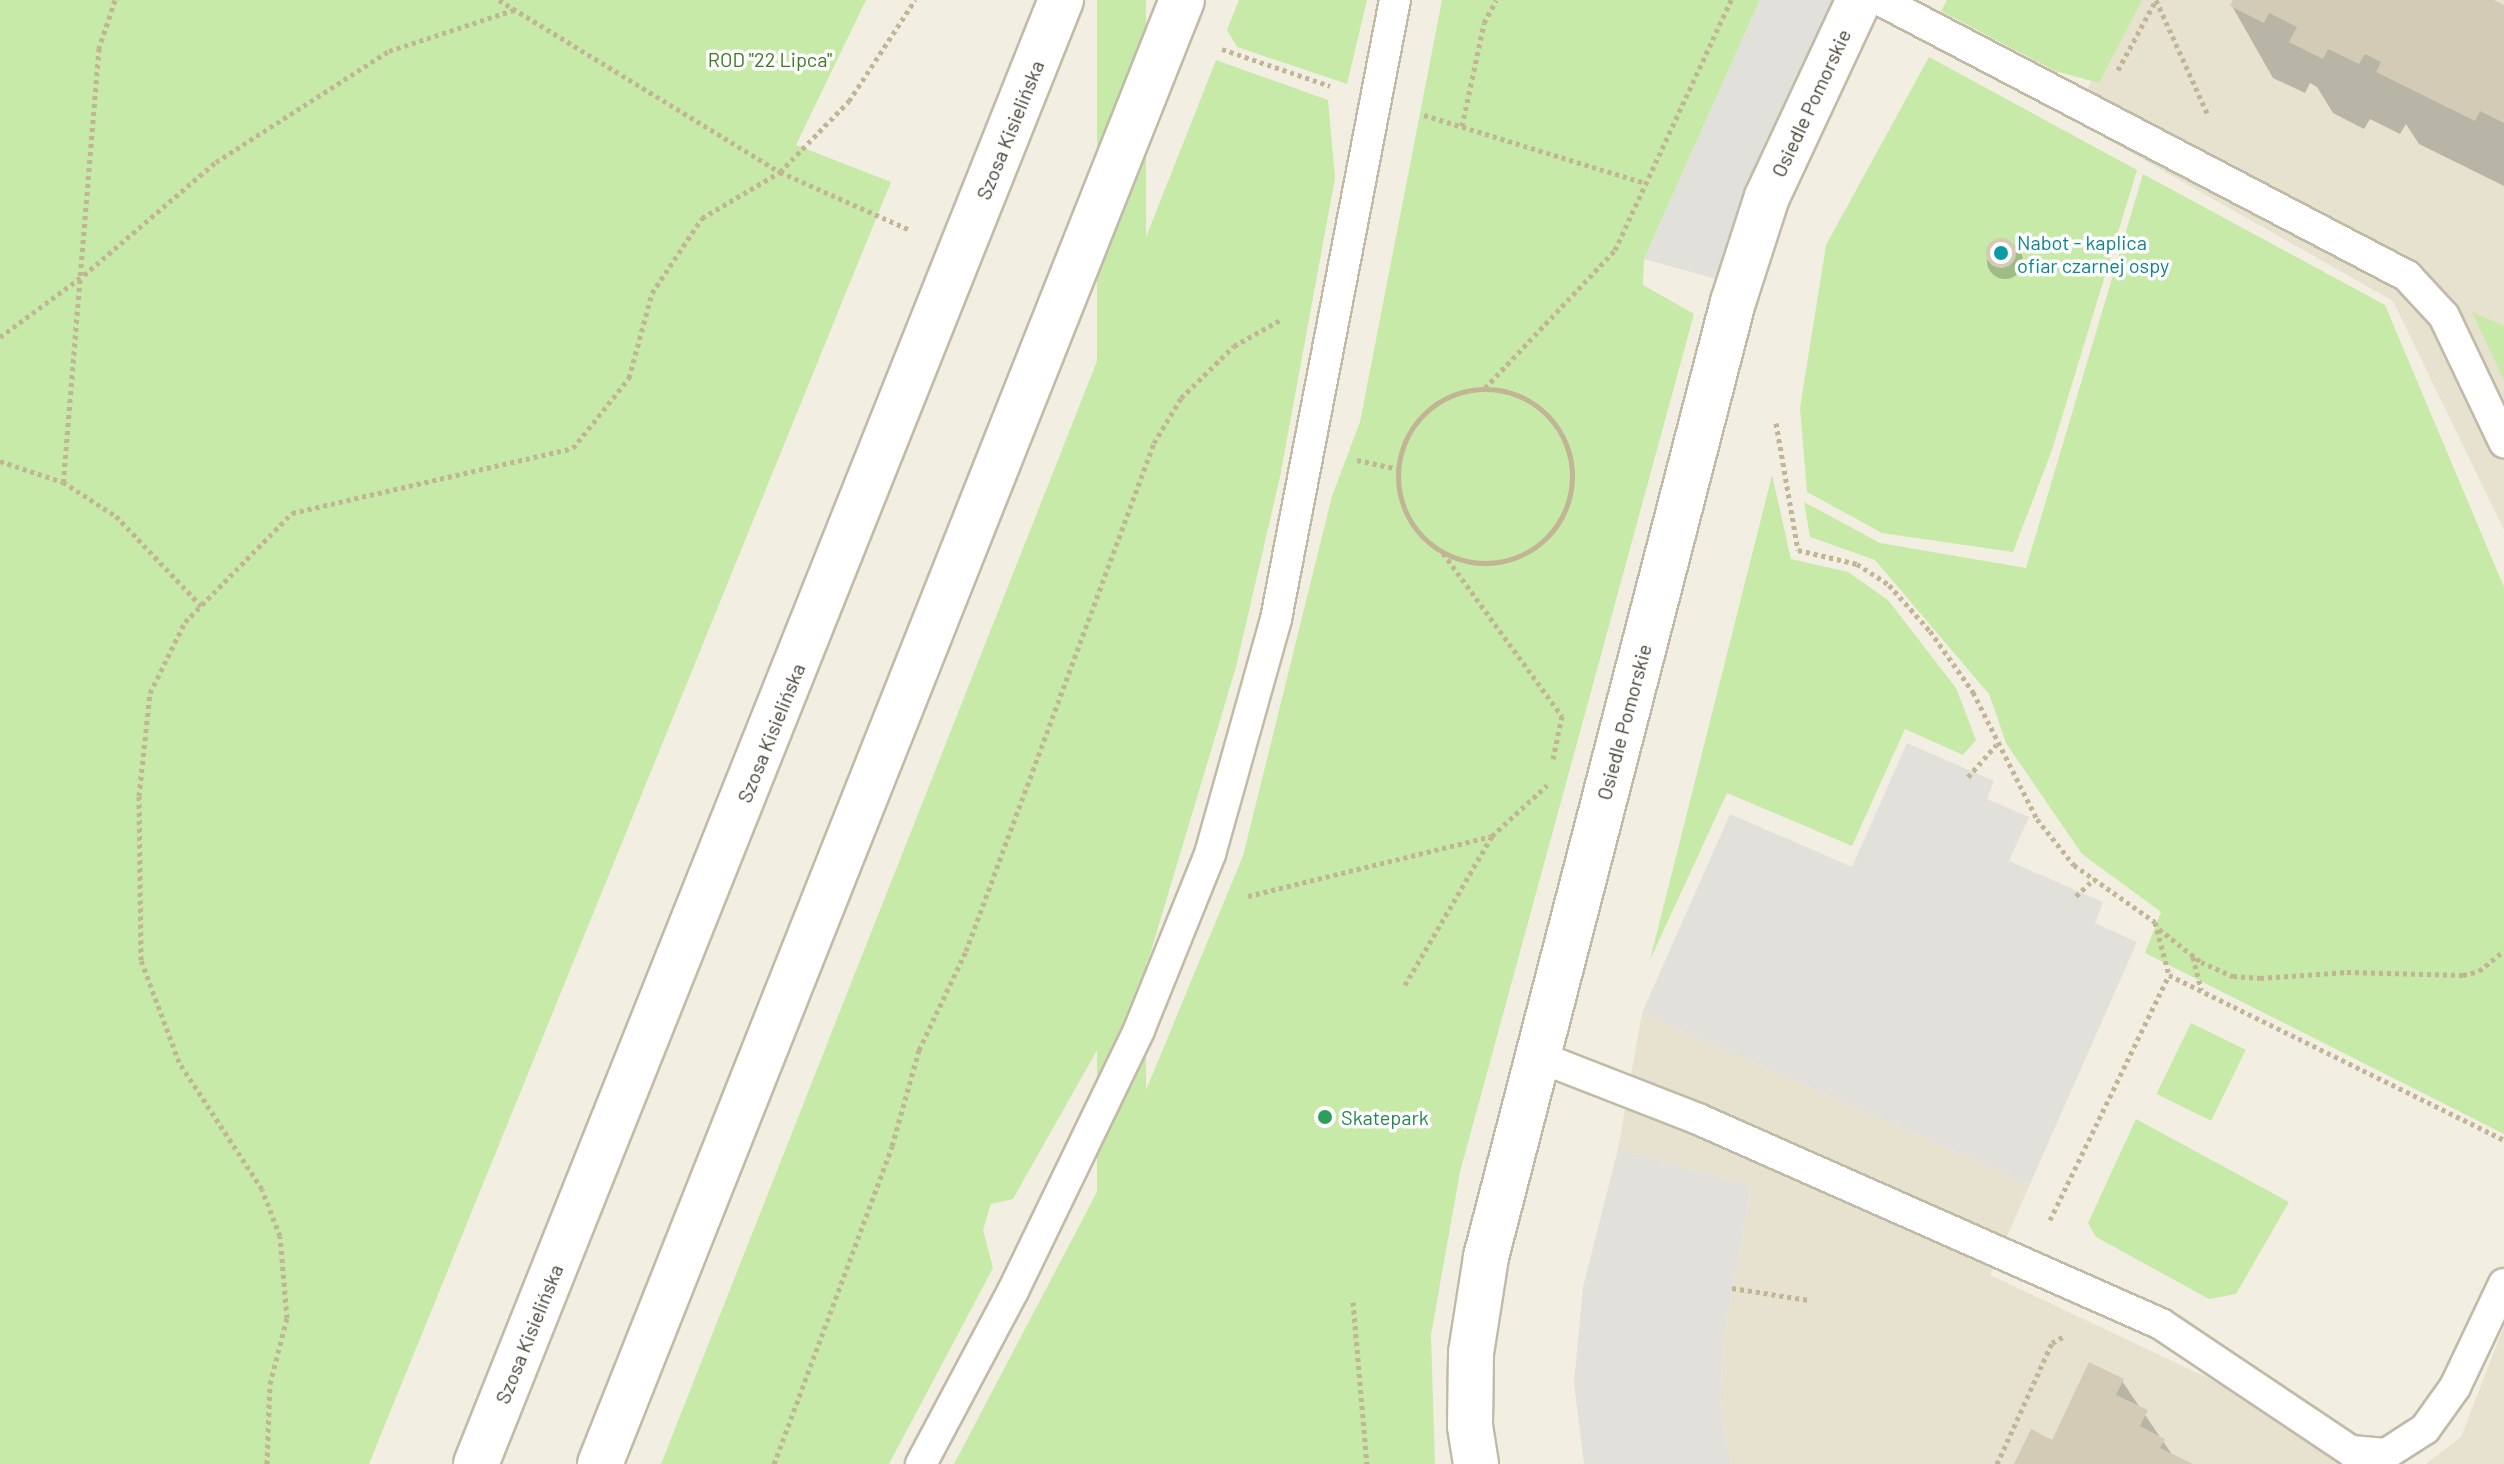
<!DOCTYPE html>
<meta charset="utf-8">
<style>
body{margin:0}
#map{position:relative;width:2504px;height:1464px;overflow:hidden;background:#f2efe2;font-family:Barlow,sans-serif}
div>[style]{position:absolute}
[style*='--x']{left:calc(var(--x)*1px);top:calc(var(--y)*1px);width:calc(var(--w)*1px);rotate:calc(var(--a)*1deg)}
.residential>*{inset:0;background:#e7e1d0}
.green>*{inset:0;background:#c7eaa8;transform-origin:0 0}
.parking>*{inset:0;background:#e2e0db}
.shadow>*{inset:0;background:#0003}
.round{border-radius:50%}
.building>*{inset:0;background:#d4cbb7}
.path>*{height:5px;margin-top:-2.5px;transform-origin:0;background:repeating-linear-gradient(90deg,#c1b595 0 4px,transparent 0 8px)}
.path>.ring{margin:-2.5px;padding:0;box-sizing:content-box;background:none;border:5px solid #c1b595;border-radius:50%}
.roads{filter:drop-shadow(2px 0 #c1baa7) drop-shadow(-2px 0 #c1baa7) drop-shadow(0 2px #c1baa7) drop-shadow(0 -2px #c1baa7)}
.service>*{height:30px;margin:-15px;padding:0 15px;transform-origin:15px;border-radius:15px;background:#fff}
.minor>*{height:44px;margin:-22px;padding:0 22px;transform-origin:22px;border-radius:22px;background:#fff}
.tertiary>*{height:44px;margin:-22px;padding:0 22px;transform-origin:22px;border-radius:22px;background:#fff}
.dots>*{width:22px;height:22px;translate:-50% -50%;box-sizing:border-box;border:4px solid #fff;border-radius:50%}
span{translate:-50% -50%;white-space:nowrap;text-align:center;line-height:1.15;-webkit-text-stroke:7px #fff;paint-order:stroke}
.park-label{font-size:20px;color:#3d7923}
.street-label{font-size:20px;color:#443f32}
.culture-label{font-size:20px;color:#0d838f}
.left{translate:0 -50%;text-align:left}
.leisure-label{font-size:20px;color:#27864d}
</style>
<div id="map">
<div class="residential">
<div style="clip-path:polygon(2133px 0,2504px 0,2504px 530px,2393px 301px,2072px 119px)"></div>
<div style="clip-path:polygon(1642px 1013px,2030px 1184px,1990px 1275px,2390px 1464px,1731px 1464px,1720px 1414px,1723px 1339px,1751px 1186px,1618px 1149px)"></div>
<div style="clip-path:polygon(2504px 1326px,2504px 1464px,2426px 1464px,2461px 1437px)"></div>
</div>
<div class="green">
<div style="clip-path:polygon(0 0,866px 0,796px 145px,891px 182px,369px 1464px,0 1464px)"></div>
<div style="left:1097px;top:0;width:49px;height:1576px"></div>
<div style="clip-path:polygon(1239px 0,1367px 0,1347px 84px,1237px 47px,1227px 30px)"></div>
<div style="clip-path:polygon(1442px 0,1760px 0,1644px 259px,1643px 285px,1694px 314px,1460px 1172px,1431px 1335px,1435px 1464px,954px 1464px,1129px 1131px,1243px 856px,1332px 496px,1360px 422px)"></div>
<div style="clip-path:polygon(1947px 0,2142px 0,2099px 83px,2055px 71px,1941px 11px)"></div>
<div style="clip-path:polygon(1929px 57px,2137px 170px,2052px 450px,2013px 552px,1882px 533px,1807px 492px,1800px 408px,1826px 245px)"></div>
<div style="clip-path:polygon(1216px 60px,1328px 100px,1335px 178px,1280px 477px,1236px 667px,1149px 958px,1013px 1199px,991px 1204px,983px 1230px,993px 1268px,889px 1464px,661px 1464px)"></div>
<div style="clip-path:polygon(2143px 174px,2385px 305px,2504px 587px,2504px 1134px,2145px 953px,2161px 912px,2082px 854px,2006px 743px,1989px 694px,1875px 560px,1810px 537px,1804px 502px,1880px 543px,2026px 568px)"></div>
<div style="clip-path:polygon(2472px 312px,2504px 326px,2504px 380px)"></div>
<div style="clip-path:polygon(1772px 475px,1791px 559px,1848px 572px,1888px 600px,1956px 688px,1976px 740px,1963px 755px,1905px 729px,1852px 846px,1727px 793px,1650px 960px)"></div>
<div style="left:2191px;top:1023px;width:61px;height:79px;rotate:26deg"></div>
<div style="clip-path:polygon(2136px 1119px,2289px 1202px,2236px 1294px,2209px 1299px,2096px 1237px,2088px 1223px)"></div>
</div>
<div class="parking">
<div style="clip-path:polygon(1760px 0,1861px 0,1738px 285px,1644px 259px)"></div>
<div style="clip-path:polygon(1907px 743px,1994px 781px,1987px 799px,2029px 817px,2009px 861px,2103px 902px,2095px 923px,2137px 942px,2030px 1184px,1642px 1013px,1730px 814px,1852px 867px)"></div>
<div style="clip-path:polygon(1618px 1149px,1751px 1186px,1723px 1339px,1720px 1414px,1731px 1464px,1584px 1464px,1574px 1383px,1583px 1287px)"></div>
</div>
<div class="shadow">
<div style="clip-path:polygon(2235px 0,2489px 0,2504px 7px,2504px 186px,2419px 144px,2406px 124px,2400px 134px,2370px 119px,2364px 129px,2333px 113px,2317px 87px,2310px 83px,2305px 93px,2273px 78px,2232px 6px)"></div>
<div class="round" style="left:1987px;top:243px;width:36px;height:36px"></div>
<div style="clip-path:polygon(2122px 1381px,2173px 1456px,2188px 1464px,2016px 1464px,2053px 1443px)"></div>
</div>
<div class="building">
<div style="clip-path:polygon(2233px 0,2494px 0,2504px 5px,2504px 123px,2480px 111px,2475px 121px,2376px 72px,2381px 62px,2365px 54px,2359px 64px,2328px 49px,2323px 59px,2289px 42px,2297px 27px,2269px 13px,2264px 23px,2230px 6px)"></div>
<div class="round" style="left:1986px;top:238px;width:30px;height:30px"></div>
<div style="clip-path:polygon(2089px 1362px,2124px 1379px,2116px 1395px,2148px 1410px,2140px 1426px,2165px 1439px,2160px 1448px,2193px 1464px,2014px 1464px,2031px 1429px,2052px 1440px)"></div>
</div>
<div class="path">
<div style="--x:115;--y:0;--w:51;--a:108.4"></div>
<div style="--x:99;--y:48;--w:435;--a:94.7"></div>
<div style="--x:63;--y:482;--w:63;--a:32.7"></div>
<div style="--x:116;--y:516;--w:125;--a:46.6"></div>
<div style="--x:499;--y:0;--w:329;--a:31.5"></div>
<div style="--x:780;--y:172;--w:142;--a:24"></div>
<div style="--x:2156;--y:0;--w:126;--a:65.7"></div>
<div style="--x:1222;--y:49;--w:114;--a:18.9"></div>
<div style="--x:2118;--y:70;--w:80;--a:-61.5"></div>
<div style="--x:1424;--y:115;--w:231;--a:17.1"></div>
<div style="--x:1462;--y:126;--w:105;--a:-77.9"></div>
<div style="--x:1484;--y:23;--w:26;--a:-62"></div>
<div style="--x:0;--y:337;--w:104;--a:-36.4"></div>
<div style="--x:84;--y:275;--w:174;--a:-40.6"></div>
<div style="--x:216;--y:162;--w:206;--a:-32.7"></div>
<div style="--x:389;--y:51;--w:132;--a:-18.2"></div>
<div style="--x:1485;--y:388;--w:190;--a:-46.7"></div>
<div style="--x:1615;--y:250;--w:276;--a:-65.1"></div>
<div class="ring" style="left:1398px;top:389px;width:169px;height:169px"></div>
<div style="--x:1776;--y:423;--w:129;--a:80.2"></div>
<div style="--x:1798;--y:550;--w:61;--a:13.3"></div>
<div style="--x:1857;--y:564;--w:38;--a:33"></div>
<div style="--x:1889;--y:585;--w:62;--a:48.3"></div>
<div style="--x:1930;--y:631;--w:75;--a:54.8"></div>
<div style="--x:1973;--y:692;--w:142;--a:63.3"></div>
<div style="--x:2037;--y:819;--w:59;--a:51.2"></div>
<div style="--x:2074;--y:865;--w:99;--a:35.1"></div>
<div style="--x:2155;--y:922;--w:55;--a:75.2"></div>
<div style="--x:1357;--y:460;--w:43;--a:12.1"></div>
<div style="--x:0;--y:461;--w:66;--a:18.4"></div>
<div style="--x:1443;--y:553;--w:202;--a:53.9"></div>
<div style="--x:1562;--y:716;--w:44;--a:101.8"></div>
<div style="--x:1968;--y:777;--w:43;--a:-48.8"></div>
<div style="--x:1248;--y:896;--w:251;--a:-13.8"></div>
<div style="--x:2076;--y:896;--w:25;--a:-43"></div>
<div style="--x:2159;--y:929;--w:53;--a:38.2"></div>
<div style="--x:2201;--y:962;--w:35;--a:24"></div>
<div style="--x:2233;--y:976;--w:27;--a:4"></div>
<div style="--x:2260;--y:978;--w:87;--a:-3.9"></div>
<div style="--x:2347;--y:972;--w:116;--a:1.5"></div>
<div style="--x:2463;--y:975;--w:16;--a:-14"></div>
<div style="--x:2479;--y:971;--w:32;--a:-39"></div>
<div style="--x:2193;--y:957;--w:34;--a:76"></div>
<div style="--x:1405;--y:985;--w:173;--a:-59.7"></div>
<div style="--x:1492;--y:836;--w:75;--a:-42.8"></div>
<div style="--x:2050;--y:1220;--w:272;--a:-64.1"></div>
<div style="--x:2169;--y:975;--w:373;--a:26.2"></div>
<div style="--x:1732;--y:1288;--w:78;--a:8.9"></div>
<div style="--x:1353;--y:1302;--w:163;--a:85.1"></div>
<div style="--x:267;--y:1464;--w:80;--a:-87.9"></div>
<div style="--x:270;--y:1384;--w:68;--a:-75.6"></div>
<div style="--x:287;--y:1318;--w:82;--a:-94.9"></div>
<div style="--x:280;--y:1236;--w:50;--a:-111"></div>
<div style="--x:262;--y:1189;--w:152;--a:-123.2"></div>
<div style="--x:179;--y:1062;--w:109;--a:-110.4"></div>
<div style="--x:141;--y:960;--w:164;--a:-90.7"></div>
<div style="--x:139;--y:796;--w:104;--a:-83.9"></div>
<div style="--x:150;--y:693;--w:79;--a:-63.8"></div>
<div style="--x:185;--y:622;--w:153;--a:-45.5"></div>
<div style="--x:292;--y:513;--w:288;--a:-13"></div>
<div style="--x:573;--y:448;--w:90;--a:-51.3"></div>
<div style="--x:629;--y:378;--w:88;--a:-74.9"></div>
<div style="--x:652;--y:293;--w:90;--a:-56.3"></div>
<div style="--x:702;--y:218;--w:91;--a:-30.5"></div>
<div style="--x:780;--y:172;--w:99;--a:-45.8"></div>
<div style="--x:849;--y:101;--w:121;--a:-56.8"></div>
<div style="--x:774;--y:1464;--w:339;--a:-69.6"></div>
<div style="--x:892;--y:1146;--w:100;--a:-74.3"></div>
<div style="--x:919;--y:1050;--w:110;--a:-64.6"></div>
<div style="--x:966;--y:951;--w:542;--a:-69.69"></div>
<div style="--x:1154;--y:443;--w:52;--a:-59"></div>
<div style="--x:1181;--y:398;--w:74;--a:-44.5"></div>
<div style="--x:1234;--y:346;--w:55;--a:-29.4"></div>
<div style="--x:1997;--y:1464;--w:133;--a:-65.6"></div>
<div style="--x:2052;--y:1343;--w:14;--a:-30"></div>
</div>
<div class="roads">
<div class="service">
<div style="--x:1880;--y:0;--w:595;--a:27.64"></div>
<div style="--x:2407;--y:276;--w:54;--a:47.2"></div>
<div style="--x:2444;--y:316;--w:140;--a:64.5"></div>
<div style="--x:1539;--y:1057;--w:171;--a:21.3"></div>
<div style="--x:1698;--y:1119;--w:506;--a:23.88"></div>
<div style="--x:2161;--y:1324;--w:229;--a:33.8"></div>
<div style="--x:2351;--y:1451;--w:35;--a:5"></div>
<div style="--x:2386;--y:1454;--w:46;--a:-32.7"></div>
<div style="--x:2425;--y:1429;--w:52;--a:-54.5"></div>
<div style="--x:2455;--y:1387;--w:114;--a:-64.6"></div>
<div style="--x:921;--y:1464;--w:196;--a:-62"></div>
<div style="--x:1013;--y:1291;--w:290;--a:-64.2"></div>
<div style="--x:1139;--y:1030;--w:190;--a:-68"></div>
<div style="--x:1210;--y:854;--w:244;--a:-74.3"></div>
<div style="--x:1276;--y:619;--w:630;--a:-79.12"></div>
</div>
<div class="minor">
<div style="--x:1476;--y:1464;--w:38;--a:-99"></div>
<div style="--x:1470;--y:1426;--w:73;--a:-89.2"></div>
<div style="--x:1471;--y:1353;--w:97;--a:-81.1"></div>
<div style="--x:1486;--y:1257;--w:986;--a:-75.5"></div>
<div style="--x:1733;--y:302;--w:110;--a:-72.1"></div>
<div style="--x:1767;--y:197;--w:217;--a:-65"></div>
</div>
<div class="tertiary">
<div style="--x:476;--y:1464;--w:1577;--a:-68.22"></div>
<div style="--x:600;--y:1464;--w:1575;--a:-68.32"></div>
</div>
</div>
<div class="dots">
<div style="left:2001px;top:253px;background:#0f9aa8"></div>
<div style="left:1325px;top:1117px;background:#2e9e5b"></div>
</div>
<div class="park-label">
<span style="left:770px;top:59px">ROD "22 Lipca"</span>
</div>
<div class="street-label">
<span style="left:1811px;top:103px;rotate:-65deg">Osiedle Pomorskie</span>
<span style="left:1010px;top:130px;rotate:-68deg">Szosa Kisielińska</span>
<span style="left:1624px;top:722px;rotate:-75deg">Osiedle Pomorskie</span>
<span style="left:771px;top:733px;rotate:-68deg">Szosa Kisielińska</span>
<span style="left:529px;top:1334px;rotate:-68deg">Szosa Kisielińska</span>
</div>
<div class="culture-label">
<span class="left" style="left:2017px;top:254px">Nabot - kaplica<br>ofiar czarnej ospy</span>
</div>
<div class="leisure-label">
<span class="left" style="left:1341px;top:1117px">Skatepark</span>
</div>
</div>
